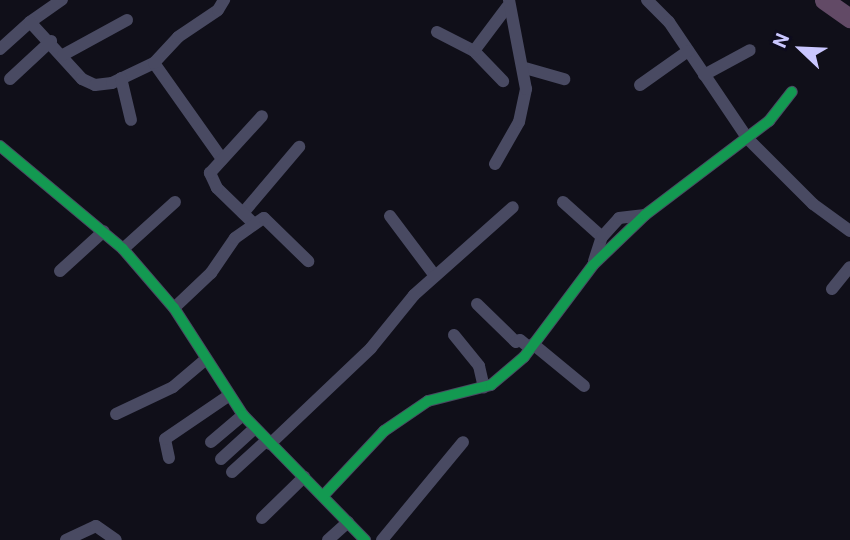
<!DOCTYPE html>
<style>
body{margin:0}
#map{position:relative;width:850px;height:540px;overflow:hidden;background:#100f19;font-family:Roboto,sans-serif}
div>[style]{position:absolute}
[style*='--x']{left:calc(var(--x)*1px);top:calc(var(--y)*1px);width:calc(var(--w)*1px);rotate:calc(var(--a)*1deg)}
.minor>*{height:12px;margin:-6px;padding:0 6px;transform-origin:6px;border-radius:6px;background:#494a62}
.highway>*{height:19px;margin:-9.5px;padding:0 9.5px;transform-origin:9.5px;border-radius:9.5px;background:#624a66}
.cycleway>*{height:10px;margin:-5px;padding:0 5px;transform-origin:5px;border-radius:5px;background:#139951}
span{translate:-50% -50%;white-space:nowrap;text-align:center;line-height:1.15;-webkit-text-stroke:6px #0d0b1d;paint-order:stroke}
.north{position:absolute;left:766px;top:14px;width:70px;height:70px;-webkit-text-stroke:5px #0d0b1d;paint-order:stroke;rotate:293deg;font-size:19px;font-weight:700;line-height:28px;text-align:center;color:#cac7ff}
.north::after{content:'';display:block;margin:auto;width:24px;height:32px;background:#cac7ff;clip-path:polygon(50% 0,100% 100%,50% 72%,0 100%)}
</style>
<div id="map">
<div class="minor">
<div style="--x:647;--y:0;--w:31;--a:45"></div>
<div style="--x:669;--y:22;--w:141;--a:56"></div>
<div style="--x:748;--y:139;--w:92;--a:45"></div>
<div style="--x:813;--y:204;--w:46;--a:36.1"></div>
<div style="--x:30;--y:22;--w:39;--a:-35"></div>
<div style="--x:437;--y:32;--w:42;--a:27.2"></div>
<div style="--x:474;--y:51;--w:42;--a:46"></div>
<div style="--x:0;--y:49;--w:40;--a:-42"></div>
<div style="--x:30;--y:22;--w:77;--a:47.6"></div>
<div style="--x:82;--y:79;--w:14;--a:25"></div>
<div style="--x:95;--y:85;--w:17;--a:-7"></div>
<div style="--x:112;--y:83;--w:47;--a:-25.5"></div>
<div style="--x:154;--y:63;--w:118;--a:54.7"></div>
<div style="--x:474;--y:51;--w:55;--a:-53.1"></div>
<div style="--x:63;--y:55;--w:73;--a:-28.7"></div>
<div style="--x:154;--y:63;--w:35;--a:-47"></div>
<div style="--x:178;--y:37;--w:48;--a:-34"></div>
<div style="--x:218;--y:10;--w:12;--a:-59"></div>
<div style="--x:525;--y:68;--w:41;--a:15.8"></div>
<div style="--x:704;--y:75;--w:52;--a:-28.5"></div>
<div style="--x:121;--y:78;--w:43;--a:76.6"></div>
<div style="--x:10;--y:79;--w:56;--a:-42.8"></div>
<div style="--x:640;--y:85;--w:59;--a:-35.3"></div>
<div style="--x:0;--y:146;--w:160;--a:39.9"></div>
<div style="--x:123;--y:249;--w:78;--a:49.2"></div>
<div style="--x:174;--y:308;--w:127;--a:57.2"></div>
<div style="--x:243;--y:415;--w:175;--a:45.7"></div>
<div style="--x:495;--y:164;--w:48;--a:-60.3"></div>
<div style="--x:519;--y:122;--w:34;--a:-78"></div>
<div style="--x:526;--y:89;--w:91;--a:-100.8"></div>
<div style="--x:563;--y:202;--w:52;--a:41.9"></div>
<div style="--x:243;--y:213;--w:87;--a:-49.7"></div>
<div style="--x:390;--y:216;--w:75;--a:53.1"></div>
<div style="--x:254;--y:224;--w:52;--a:-135.8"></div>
<div style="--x:217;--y:188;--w:17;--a:-115"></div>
<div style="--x:210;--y:173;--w:77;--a:-47.6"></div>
<div style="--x:123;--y:249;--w:70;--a:-42.1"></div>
<div style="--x:594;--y:261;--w:25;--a:-72"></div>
<div style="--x:602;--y:237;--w:25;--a:-48"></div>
<div style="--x:619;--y:218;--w:26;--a:-7"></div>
<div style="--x:60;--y:271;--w:59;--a:-42.3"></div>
<div style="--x:832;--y:289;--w:28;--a:-51"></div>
<div style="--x:477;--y:304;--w:54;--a:44.3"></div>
<div style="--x:516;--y:342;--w:4;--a:-27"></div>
<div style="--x:520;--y:340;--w:13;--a:39"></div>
<div style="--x:174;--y:308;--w:51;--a:-43.4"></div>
<div style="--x:211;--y:273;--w:42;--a:-55.6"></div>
<div style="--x:235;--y:238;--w:35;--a:-35"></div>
<div style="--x:264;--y:218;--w:62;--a:44.3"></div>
<div style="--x:454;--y:335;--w:40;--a:51"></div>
<div style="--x:479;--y:366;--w:22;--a:77"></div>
<div style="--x:533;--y:344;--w:66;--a:39.5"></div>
<div style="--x:116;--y:414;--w:63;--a:-25.3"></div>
<div style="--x:173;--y:387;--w:42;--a:-40.2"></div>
<div style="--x:211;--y:442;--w:42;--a:-40.2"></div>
<div style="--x:270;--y:444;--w:139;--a:-43.5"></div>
<div style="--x:371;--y:348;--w:68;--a:-50.9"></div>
<div style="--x:414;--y:295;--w:132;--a:-41.6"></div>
<div style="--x:169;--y:458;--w:19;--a:-102"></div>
<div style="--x:165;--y:439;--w:76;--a:-34.3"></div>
<div style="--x:221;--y:459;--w:46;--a:-42.4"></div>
<div style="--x:232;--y:472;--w:47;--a:-42.4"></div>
<div style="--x:323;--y:496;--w:89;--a:-46.8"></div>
<div style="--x:384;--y:431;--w:53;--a:-34.3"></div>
<div style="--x:428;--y:401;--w:65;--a:-14.3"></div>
<div style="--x:491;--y:385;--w:43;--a:-40.3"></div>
<div style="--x:524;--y:357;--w:115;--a:-53.1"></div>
<div style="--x:593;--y:265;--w:72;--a:-43.9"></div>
<div style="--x:645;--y:215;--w:156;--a:-37.2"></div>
<div style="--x:769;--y:121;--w:37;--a:-52"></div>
<div style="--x:262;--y:518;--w:59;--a:-44.3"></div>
<div style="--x:66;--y:540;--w:33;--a:-25"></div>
<div style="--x:96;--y:526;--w:24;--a:35"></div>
<div style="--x:328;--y:540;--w:27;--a:-42"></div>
<div style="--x:382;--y:540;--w:127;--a:-50.4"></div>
</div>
<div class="highway">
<div style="--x:824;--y:0;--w:32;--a:35"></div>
</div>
<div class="cycleway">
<div style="--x:0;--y:146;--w:160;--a:39.9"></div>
<div style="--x:123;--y:249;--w:78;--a:49.2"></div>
<div style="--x:174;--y:308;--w:127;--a:57.2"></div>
<div style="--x:243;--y:415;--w:175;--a:45.7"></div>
<div style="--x:323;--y:496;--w:89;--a:-46.8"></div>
<div style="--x:384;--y:431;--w:53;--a:-34.3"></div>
<div style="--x:428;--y:401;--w:65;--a:-14.3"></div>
<div style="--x:491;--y:385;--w:43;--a:-40.3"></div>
<div style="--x:524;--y:357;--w:115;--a:-53.1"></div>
<div style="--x:593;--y:265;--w:72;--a:-43.9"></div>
<div style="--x:645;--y:215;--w:156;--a:-37.2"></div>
<div style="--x:769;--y:121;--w:37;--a:-52"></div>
</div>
<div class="north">N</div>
</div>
